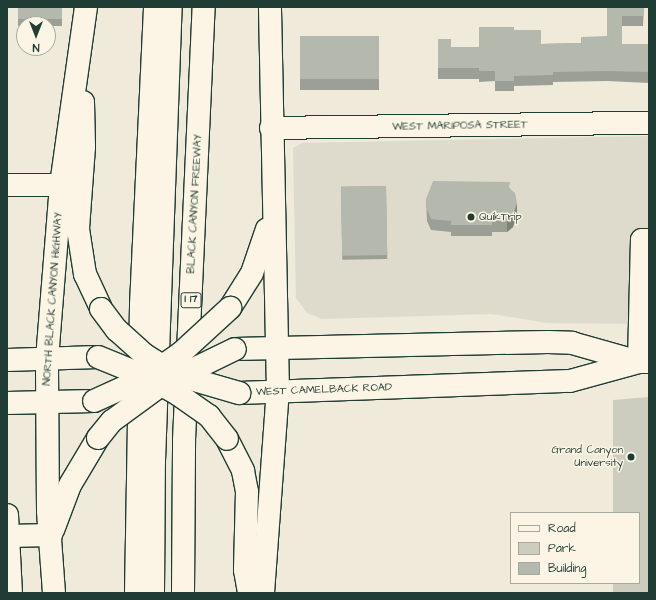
<!DOCTYPE html>
<style>
body{margin:0}
#map{position:relative;width:656px;height:600px;overflow:hidden;background:#efeada;font-family:"Architects Daughter",sans-serif}
div>[style]{position:absolute}
[style*='--x']{left:calc(var(--x)*1px);top:calc(var(--y)*1px);width:calc(var(--w)*1px);rotate:calc(var(--a)*1deg)}
.built>*{inset:0;background:#dedbcc}
.green>*{inset:0;background:#cccdbf}
.roads{filter:drop-shadow(1px 0 #1f3d34) drop-shadow(-1px 0 #1f3d34) drop-shadow(0 1px #1f3d34) drop-shadow(0 -1px #1f3d34)}
.minor>*{height:22px;margin:-11px;padding:0 11px;transform-origin:11px;border-radius:11px;background:#fcf5e5}
.major>*{height:22px;margin:-11px;padding:0 11px;transform-origin:11px;border-radius:11px;background:#fcf5e5}
.highway>*{height:22px;margin:-11px;padding:0 11px;transform-origin:11px;border-radius:11px;background:#fcf5e5}
.bridges{filter:drop-shadow(1px 0 #1f3d34) drop-shadow(-1px 0 #1f3d34) drop-shadow(0 1px #1f3d34) drop-shadow(0 -1px #1f3d34)}
.major-bridge>*{height:22px;margin:-11px;padding:0 11px;transform-origin:11px;border-radius:11px;background:#fcf5e5}
.wall>*{inset:0;background:#9c9f95;transform-origin:0 0}
.shaded-wall>*{inset:0;background:#7f8279}
.building>*{inset:0;background:#b5b9ad;transform-origin:0 0}
.dots>*{width:11px;height:11px;translate:-50% -50%;box-sizing:border-box;border:2px solid #fcf5e5;border-radius:50%}
span{translate:-50% -50%;white-space:nowrap;text-align:center;line-height:1.15;-webkit-text-stroke:3px #fcf5e5;paint-order:stroke}
.shield-label span{padding:1px 3px;background:#fcf5e5;border:1px solid;border-radius:3px;-webkit-text-stroke-width:0}
.shield-label{font-size:10px;color:#1f3d34;font-weight:700}
.street-label{font-size:11px;color:#1f3d34}
.poi-label{font-size:11px;color:#1f3d34}
.left{translate:0 -50%;text-align:left}
.right{translate:-100% -50%;text-align:right}
.frame{position:absolute;inset:0;border:8px solid #1f3d34;pointer-events:none}
.legend{position:absolute;left:510px;top:512px;width:130px;height:72px;box-sizing:border-box;background:#fcf5e5;border:1px solid #a4ab9e;margin:0;padding:5px 7px;list-style:none;font-size:12px;color:#1f3d34}
.legend li{display:flex;align-items:center;gap:8px;height:20px}
.legend b{width:20px;border:1px solid #a4ab9e}
.north{position:absolute;left:16px;top:16px;width:40px;height:40px;box-sizing:border-box;background:#fcf5e5;border:1px solid #a4ab9e;border-radius:50%;rotate:180deg;font-size:11px;font-weight:700;line-height:16px;text-align:center;color:#1f3d34}
.north::after{content:'';display:block;margin:auto;width:14px;height:18px;background:#1f3d34;clip-path:polygon(50% 0,100% 100%,50% 72%,0 100%)}
</style>
<div id="map">
<div class="built">
<div style="clip-path:polygon(649px 136px,649px 324px,547px 323px,492px 314px,322px 319px,307px 313px,296px 298px,293px 148px,302px 143px)"></div>
</div>
<div class="green">
<div style="clip-path:polygon(649px 397px,649px 593px,613px 593px,613px 583px,639px 583px,639px 513px,613px 513px,613px 400px)"></div>
</div>
<div class="roads">
<div class="minor">
<div style="--x:271;--y:128;--w:378;--a:-0.8"></div>
<div style="--x:8;--y:185;--w:53;--a:0"></div>
<div style="--x:639;--y:362;--w:122;--a:-88.6"></div>
<div style="--x:642;--y:240;--w:7;--a:0"></div>
<div style="--x:7;--y:515;--w:78;--a:87.1"></div>
<div style="--x:9;--y:536;--w:42;--a:-1.4"></div>
</div>
<div class="major">
<div style="--x:83;--y:102;--w:45;--a:88.7"></div>
<div style="--x:84;--y:147;--w:82;--a:94.2"></div>
<div style="--x:78;--y:229;--w:46;--a:81.2"></div>
<div style="--x:85;--y:274;--w:38;--a:65"></div>
<div style="--x:230;--y:308;--w:41;--a:-57.8"></div>
<div style="--x:252;--y:273;--w:46;--a:-71.2"></div>
<div style="--x:235;--y:349;--w:313;--a:-1.3"></div>
<div style="--x:548;--y:342;--w:24;--a:2"></div>
<div style="--x:572;--y:343;--w:70;--a:15.8"></div>
<div style="--x:639;--y:362;--w:10;--a:0"></div>
<div style="--x:7;--y:360;--w:91;--a:-1.9"></div>
<div style="--x:239;--y:393;--w:331;--a:-2.1"></div>
<div style="--x:570;--y:381;--w:72;--a:-15.4"></div>
<div style="--x:7;--y:403;--w:87;--a:-1.3"></div>
<div style="--x:227;--y:439;--w:36;--a:63"></div>
<div style="--x:243;--y:471;--w:21;--a:79"></div>
<div style="--x:247;--y:492;--w:78;--a:91.5"></div>
<div style="--x:245;--y:570;--w:23;--a:80"></div>
<div style="--x:53;--y:530;--w:48;--a:-69.3"></div>
<div style="--x:70;--y:485;--w:55;--a:-59.2"></div>
<div style="--x:54;--y:593;--w:82;--a:-94.2"></div>
<div style="--x:48;--y:511;--w:152;--a:-90.4"></div>
<div style="--x:47;--y:359;--w:175;--a:-85.4"></div>
<div style="--x:61;--y:185;--w:180;--a:-82"></div>
<div style="--x:263;--y:593;--w:203;--a:-85.8"></div>
<div style="--x:278;--y:391;--w:384;--a:-91.2"></div>
</div>
<div class="highway">
<div style="--x:136;--y:593;--w:288;--a:-89"></div>
<div style="--x:141;--y:305;--w:298;--a:-87.3"></div>
<div style="--x:153;--y:593;--w:132;--a:-89.6"></div>
<div style="--x:154;--y:461;--w:454;--a:-87.9"></div>
<div style="--x:183;--y:593;--w:153;--a:-89.6"></div>
<div style="--x:184;--y:440;--w:433;--a:-87.4"></div>
</div>
</div>
<div class="bridges">
<div class="major-bridge">
<div style="--x:101;--y:309;--w:26;--a:53"></div>
<div style="--x:117;--y:330;--w:38;--a:42"></div>
<div style="--x:145;--y:355;--w:38;--a:32"></div>
<div style="--x:177;--y:375;--w:65;--a:16.2"></div>
<div style="--x:98;--y:357;--w:53;--a:22.2"></div>
<div style="--x:147;--y:377;--w:37;--a:29"></div>
<div style="--x:179;--y:395;--w:37;--a:35"></div>
<div style="--x:209;--y:416;--w:29;--a:52"></div>
<div style="--x:94;--y:401;--w:58;--a:-24.4"></div>
<div style="--x:147;--y:377;--w:42;--a:-35.2"></div>
<div style="--x:181;--y:353;--w:67;--a:-42.6"></div>
<div style="--x:98;--y:438;--w:22;--a:-51"></div>
<div style="--x:112;--y:421;--w:61;--a:-36.3"></div>
<div style="--x:161;--y:385;--w:82;--a:-25.9"></div>
</div>
</div>
<div class="wall">
<div style="clip-path:polygon(18px 7px,62px 7px,62px 26px,48px 26px,48px 24px,24px 24px,24px 26px,18px 26px)"></div>
<div style="clip-path:polygon(607px 7px,644px 7px,643px 26px,622px 26px,622px 44px,649px 44px,649px 83px,608px 81px,553px 82px,553px 85px,514px 86px,514px 91px,495px 91px,495px 81px,479px 82px,479px 79px,438px 79px,438px 39px,451px 47px,479px 47px,514px 30px,541px 44px,581px 43px,607px 36px)"></div>
<div style="left:300px;top:36px;width:79px;height:54px"></div>
<div style="left:386px;top:186px;width:73px;height:45px;rotate:89deg"></div>
<div style="clip-path:polygon(510px 188px,517px 214px,513px 227px,507px 232px,492px 232px,492px 236px,451px 236px,451px 232px,431px 230px,427px 221px,426px 199px)"></div>
</div>
<div class="shaded-wall">
<div style="clip-path:polygon(517px 203px,517px 214px,513px 227px,507px 232px,507px 221px)"></div>
</div>
<div class="building">
<div style="left:18px;top:7px;width:44px;height:12px"></div>
<div style="clip-path:polygon(607px 7px,644px 7px,643px 16px,622px 16px,622px 44px,649px 44px,649px 72px,608px 71px,553px 72px,553px 75px,514px 76px,514px 81px,495px 81px,495px 71px,479px 71px,479px 68px,438px 68px,438px 39px,451px 39px,451px 47px,479px 47px,479px 27px,514px 27px,514px 30px,541px 30px,541px 44px,581px 43px,581px 37px,607px 36px)"></div>
<div style="left:300px;top:36px;width:79px;height:43px"></div>
<div style="clip-path:polygon(433px 181px,510px 182px,509px 188px,515px 193px,517px 203px,513px 216px,507px 221px,492px 221px,492px 225px,451px 225px,451px 221px,431px 219px,427px 209px,426px 199px)"></div>
<div style="left:386px;top:186px;width:69px;height:45px;rotate:89deg"></div>
</div>
<div class="dots">
<div style="left:471px;top:217px;background:#1f3d34"></div>
<div style="left:631px;top:457px;background:#1f3d34"></div>
</div>
<div class="shield-label">
<span style="left:191px;top:300px">I 17</span>
</div>
<div class="street-label">
<span style="left:460px;top:126px;rotate:-1deg">WEST MARIPOSA STREET</span>
<span style="left:195px;top:204px;rotate:-87deg">BLACK CANYON FREEWAY</span>
<span style="left:53px;top:299px;rotate:-86deg">NORTH BLACK CANYON HIGHWAY</span>
<span style="left:324px;top:390px;rotate:-2deg">WEST CAMELBACK ROAD</span>
</div>
<div class="poi-label">
<span class="left" style="left:479px;top:217px">QuikTrip</span>
<span class="right" style="left:623px;top:457px">Grand Canyon<br>University</span>
</div>
<div class="frame"></div>
<ul class="legend">
<li><b style="height:5px;background:#fcf5e5"></b>Road</li>
<li><b style="height:11px;background:#cccdbf"></b>Park</li>
<li><b style="height:11px;background:#b5b9ad"></b>Building</li>
</ul>
<div class="north">N</div>
</div>
